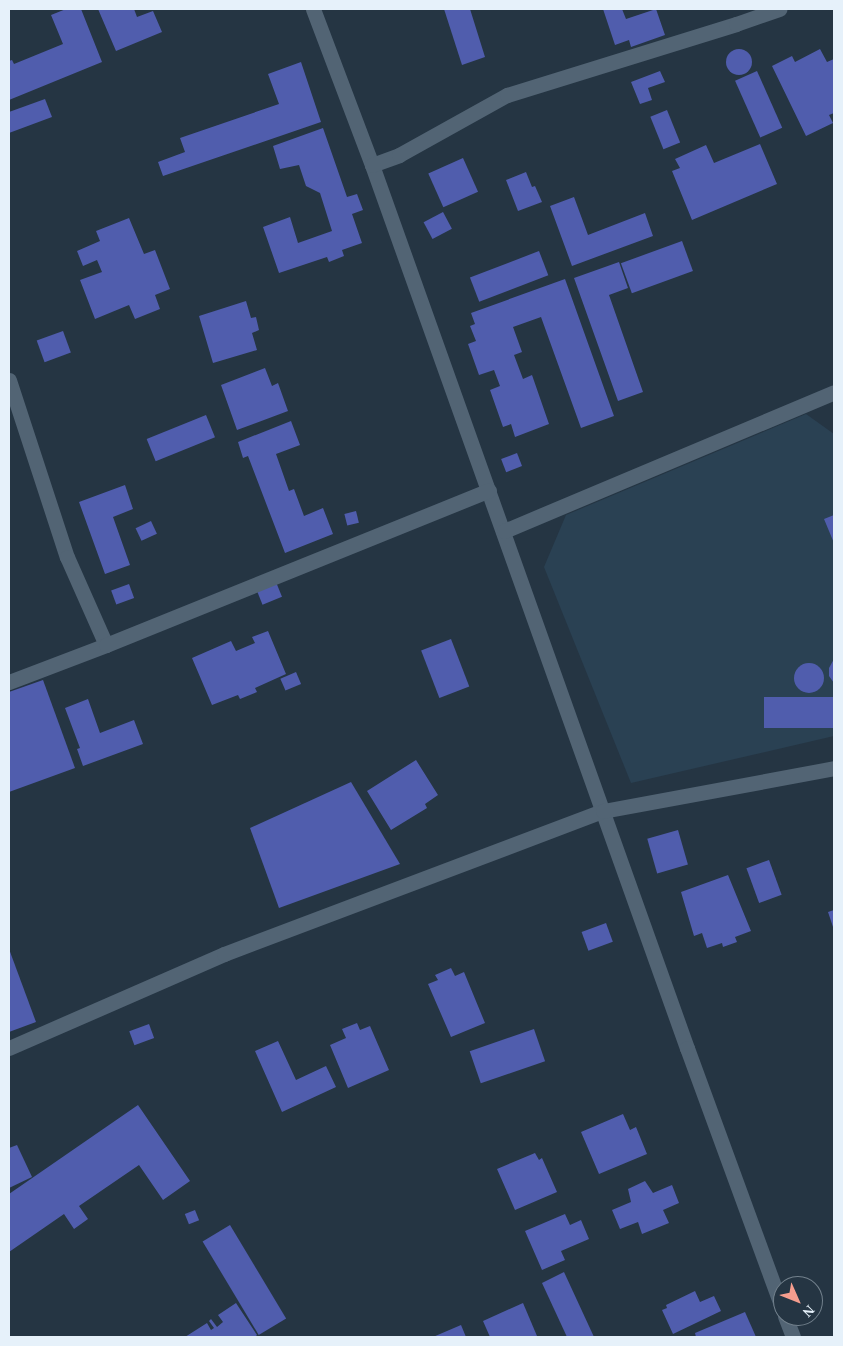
<!DOCTYPE html>
<style>
body{margin:0}
#map{position:relative;width:843px;height:1346px;overflow:hidden;background:#253543;font-family:"Times New Roman",serif}
div>[style]{position:absolute}
[style*='--x']{left:calc(var(--x)*1px);top:calc(var(--y)*1px);width:calc(var(--w)*1px);rotate:calc(var(--a)*1deg)}
.built>*{inset:0;background:#2a4153}
.building>*{inset:0;background:#505dad;transform-origin:0 0}
.round{border-radius:50%}
.minor>*{height:15px;margin:-7.5px;padding:0 7.5px;transform-origin:7.5px;border-radius:7.5px;background:#526474}
span{translate:-50% -50%;white-space:nowrap;text-align:center;line-height:1.15;-webkit-text-stroke:5px #253543;paint-order:stroke}
.frame{position:absolute;inset:0;border:10px solid #e6f1fa;pointer-events:none}
.north{position:absolute;left:773px;top:1276px;width:50px;height:50px;box-sizing:border-box;background:#253543;border:1px solid #72808c;border-radius:50%;rotate:134deg;font-size:14px;font-weight:700;line-height:20px;text-align:center;color:#e6f1fa}
.north::after{content:'';display:block;margin:auto;width:18px;height:22px;background:#f59d8e;clip-path:polygon(50% 0,100% 100%,50% 72%,0 100%)}
</style>
<div id="map">
<div class="built">
<div style="clip-path:polygon(806px 414px,834px 434px,834px 736px,631px 783px,544px 567px,566px 515px)"></div>
</div>
<div class="building">
<div style="clip-path:polygon(66px 9px,81px 9px,102px 62px,9px 100px,9px 61px,12px 60px,14px 64px,63px 44px,51px 15px)"></div>
<div style="clip-path:polygon(98px 9px,134px 9px,137px 17px,153px 11px,162px 32px,116px 51px)"></div>
<div style="clip-path:polygon(444px 9px,470px 9px,485px 57px,462px 65px)"></div>
<div style="clip-path:polygon(603px 9px,622px 9px,626px 19px,656px 9px,665px 35px,631px 47px,629px 40px,615px 45px)"></div>
<div style="clip-path:polygon(820px 49px,827px 62px,834px 59px,834px 113px,829px 115px,833px 123px,806px 136px,772px 66px,792px 56px,795px 62px)"></div>
<div class="round" style="left:726px;top:49px;width:26px;height:26px"></div>
<div style="clip-path:polygon(301px 62px,321px 122px,163px 176px,158px 162px,185px 152px,180px 138px,279px 104px,268px 74px)"></div>
<div style="clip-path:polygon(660px 71px,665px 82px,648px 88px,652px 100px,640px 104px,631px 82px)"></div>
<div style="left:757px;top:71px;width:62px;height:24px;rotate:66deg"></div>
<div style="clip-path:polygon(45px 99px,52px 117px,9px 133px,9px 112px)"></div>
<div style="left:667px;top:110px;width:35px;height:18px;rotate:68deg"></div>
<div style="clip-path:polygon(323px 128px,347px 197px,357px 194px,363px 210px,352px 214px,362px 243px,342px 250px,344px 256px,329px 262px,327px 257px,279px 273px,263px 227px,290px 217px,298px 243px,332px 231px,320px 193px,306px 186px,299px 165px,280px 169px,273px 146px)"></div>
<div style="clip-path:polygon(760px 144px,777px 184px,692px 220px,672px 171px,680px 168px,675px 159px,706px 145px,714px 163px)"></div>
<div style="left:463px;top:158px;width:37px;height:38px;rotate:66deg"></div>
<div style="clip-path:polygon(526px 172px,532px 187px,535px 186px,542px 202px,518px 211px,506px 180px)"></div>
<div style="clip-path:polygon(574px 197px,588px 235px,645px 213px,653px 236px,572px 266px,550px 206px)"></div>
<div style="left:443px;top:212px;width:19px;height:22px;rotate:62deg"></div>
<div style="clip-path:polygon(129px 218px,144px 254px,155px 250px,170px 289px,155px 295px,160px 309px,135px 319px,129px 305px,95px 319px,80px 280px,102px 272px,97px 260px,83px 266px,77px 251px,100px 241px,96px 231px)"></div>
<div style="left:682px;top:241px;width:32px;height:65px;rotate:70deg"></div>
<div style="left:539px;top:251px;width:26px;height:74px;rotate:69deg"></div>
<div style="clip-path:polygon(619px 262px,628px 288px,609px 295px,643px 392px,618px 401px,574px 278px)"></div>
<div style="clip-path:polygon(565px 279px,614px 416px,581px 428px,541px 317px,513px 327px,522px 352px,514px 355px,523px 379px,532px 375px,549px 424px,515px 437px,511px 424px,503px 427px,490px 390px,500px 386px,494px 370px,479px 375px,468px 344px,476px 341px,470px 326px,475px 324px,471px 313px)"></div>
<div style="clip-path:polygon(246px 301px,251px 318px,256px 317px,259px 330px,252px 333px,257px 350px,213px 363px,199px 316px)"></div>
<div style="left:63px;top:331px;width:23px;height:28px;rotate:70deg"></div>
<div style="clip-path:polygon(265px 368px,272px 386px,278px 383px,288px 411px,237px 430px,221px 385px)"></div>
<div style="left:206px;top:415px;width:24px;height:64px;rotate:68deg"></div>
<div style="clip-path:polygon(291px 421px,300px 445px,276px 454px,289px 491px,294px 489px,304px 516px,323px 508px,333px 534px,285px 553px,248px 456px,243px 458px,238px 442px)"></div>
<div style="left:517px;top:453px;width:14px;height:17px;rotate:69deg"></div>
<div style="clip-path:polygon(125px 485px,133px 509px,113px 517px,130px 565px,105px 574px,79px 502px)"></div>
<div style="left:356px;top:511px;width:12px;height:12px;rotate:76deg"></div>
<div style="clip-path:polygon(834px 515px,834px 543px,824px 519px)"></div>
<div style="left:151px;top:521px;width:14px;height:17px;rotate:65deg"></div>
<div style="left:276px;top:582px;width:16px;height:21px;rotate:68deg"></div>
<div style="left:129px;top:584px;width:15px;height:19px;rotate:70deg"></div>
<div style="clip-path:polygon(268px 631px,286px 674px,255px 688px,257px 692px,240px 699px,238px 695px,212px 705px,192px 658px,231px 641px,236px 651px,255px 643px,252px 637px)"></div>
<div style="left:451px;top:639px;width:51px;height:32px;rotate:69deg"></div>
<div style="clip-path:polygon(834px 659px,834px 683px,829px 676px,829px 668px)"></div>
<div class="round" style="left:794px;top:663px;width:30px;height:30px"></div>
<div style="left:296px;top:672px;width:13px;height:17px;rotate:67deg"></div>
<div style="clip-path:polygon(43px 680px,75px 768px,9px 792px,9px 692px)"></div>
<div style="left:834px;top:697px;width:31px;height:70px;rotate:90deg"></div>
<div style="clip-path:polygon(88px 699px,100px 733px,134px 720px,143px 744px,83px 766px,77px 749px,80px 748px,65px 708px)"></div>
<div style="clip-path:polygon(416px 760px,438px 795px,425px 804px,427px 808px,391px 830px,367px 791px)"></div>
<div style="clip-path:polygon(351px 782px,400px 864px,279px 908px,250px 828px)"></div>
<div style="left:678px;top:830px;width:36px;height:32px;rotate:74deg"></div>
<div style="left:769px;top:860px;width:37px;height:24px;rotate:70deg"></div>
<div style="clip-path:polygon(728px 875px,751px 931px,735px 937px,737px 942px,723px 947px,722px 943px,707px 948px,702px 933px,694px 936px,681px 892px)"></div>
<div style="clip-path:polygon(834px 910px,834px 930px,828px 912px)"></div>
<div style="left:606px;top:923px;width:20px;height:26px;rotate:70deg"></div>
<div style="clip-path:polygon(9px 949px,36px 1022px,9px 1032px)"></div>
<div style="clip-path:polygon(451px 968px,455px 976px,464px 972px,485px 1023px,451px 1037px,428px 984px,438px 980px,435px 975px)"></div>
<div style="clip-path:polygon(357px 1023px,360px 1030px,370px 1026px,389px 1070px,348px 1088px,330px 1045px,346px 1038px,342px 1029px)"></div>
<div style="left:149px;top:1024px;width:15px;height:21px;rotate:70deg"></div>
<div style="left:534px;top:1029px;width:34px;height:68px;rotate:71deg"></div>
<div style="clip-path:polygon(278px 1041px,296px 1080px,326px 1066px,336px 1087px,282px 1112px,255px 1051px)"></div>
<div style="clip-path:polygon(138px 1105px,190px 1181px,163px 1200px,139px 1165px,79px 1206px,88px 1219px,74px 1229px,64px 1214px,9px 1252px,9px 1194px)"></div>
<div style="clip-path:polygon(623px 1114px,630px 1130px,636px 1127px,647px 1154px,599px 1174px,581px 1132px)"></div>
<div style="clip-path:polygon(17px 1145px,32px 1177px,9px 1188px,9px 1148px)"></div>
<div style="clip-path:polygon(535px 1153px,539px 1160px,542px 1158px,557px 1192px,515px 1210px,497px 1169px)"></div>
<div style="clip-path:polygon(645px 1181px,653px 1193px,672px 1185px,679px 1203px,663px 1210px,669px 1223px,642px 1234px,638px 1222px,620px 1229px,612px 1210px,631px 1202px,628px 1189px)"></div>
<div style="left:195px;top:1210px;width:11px;height:11px;rotate:68deg"></div>
<div style="clip-path:polygon(565px 1214px,570px 1225px,581px 1220px,589px 1239px,561px 1251px,565px 1260px,542px 1270px,525px 1231px)"></div>
<div style="left:230px;top:1225px;width:109px;height:32px;rotate:59deg"></div>
<div style="clip-path:polygon(564px 1272px,594px 1337px,567px 1337px,542px 1283px)"></div>
<div style="clip-path:polygon(695px 1291px,700px 1302px,714px 1296px,721px 1311px,673px 1334px,662px 1310px,667px 1308px,666px 1305px)"></div>
<div style="clip-path:polygon(236px 1303px,257px 1335px,255px 1337px,185px 1337px,207px 1323px,211px 1330px,214px 1328px,209px 1321px,211px 1319px,217px 1327px,223px 1322px,218px 1315px)"></div>
<div style="clip-path:polygon(523px 1303px,537px 1336px,490px 1337px,483px 1321px)"></div>
<div style="clip-path:polygon(745px 1312px,756px 1337px,696px 1337px,695px 1333px)"></div>
<div style="clip-path:polygon(461px 1325px,466px 1337px,433px 1337px)"></div>
</div>
<div class="minor">
<div style="--x:313;--y:9;--w:167;--a:69.3"></div>
<div style="--x:372;--y:165;--w:938;--a:70.37"></div>
<div style="--x:687;--y:1048;--w:279;--a:69.9"></div>
<div style="--x:372;--y:165;--w:29;--a:-20"></div>
<div style="--x:399;--y:155;--w:124;--a:-29.1"></div>
<div style="--x:507;--y:95;--w:240;--a:-17.2"></div>
<div style="--x:736;--y:24;--w:46;--a:-19.2"></div>
<div style="--x:9;--y:380;--w:186;--a:71.9"></div>
<div style="--x:67;--y:557;--w:96;--a:66.1"></div>
<div style="--x:504;--y:531;--w:358;--a:-22.8"></div>
<div style="--x:9;--y:682;--w:104;--a:-20.9"></div>
<div style="--x:106;--y:645;--w:413;--a:-22"></div>
<div style="--x:9;--y:1048;--w:235;--a:-23.6"></div>
<div style="--x:224;--y:954;--w:405;--a:-20.7"></div>
<div style="--x:603;--y:811;--w:235;--a:-10.5"></div>
<div style="--x:785;--y:1316;--w:22;--a:69"></div>
</div>
<div class="frame"></div>
<div class="north">N</div>
</div>
